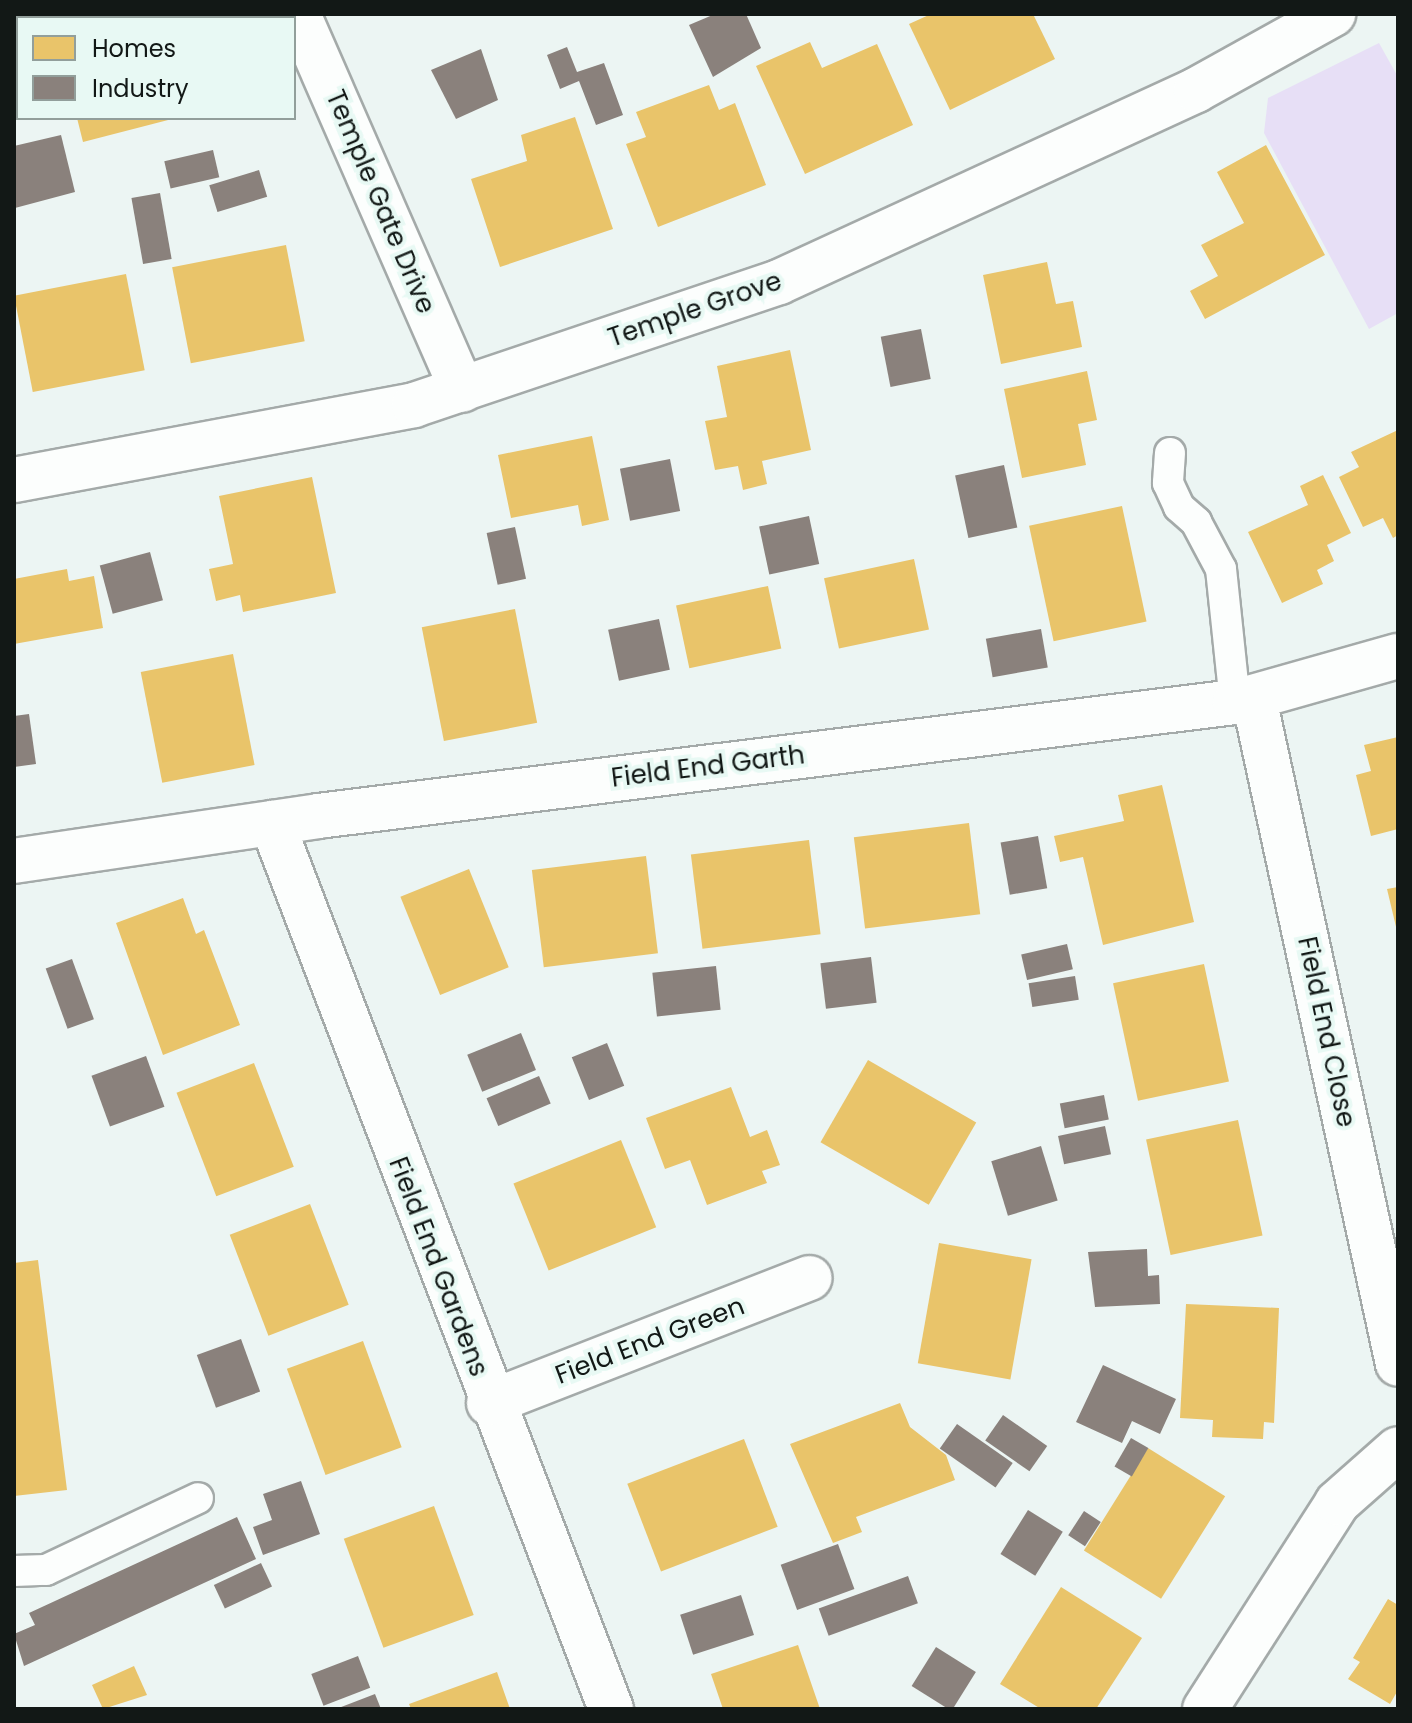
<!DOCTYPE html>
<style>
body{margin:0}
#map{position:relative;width:1412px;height:1723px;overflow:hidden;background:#ecf5f3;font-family:Poppins,sans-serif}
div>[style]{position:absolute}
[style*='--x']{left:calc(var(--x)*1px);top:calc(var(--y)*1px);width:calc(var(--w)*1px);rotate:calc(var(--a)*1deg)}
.green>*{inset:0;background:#e7dff6}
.homes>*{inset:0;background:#e9c46a;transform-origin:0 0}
.industry>*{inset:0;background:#8a817c;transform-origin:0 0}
.roads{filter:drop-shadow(2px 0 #a4aaa9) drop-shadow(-2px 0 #a4aaa9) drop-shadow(0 2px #a4aaa9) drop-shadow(0 -2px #a4aaa9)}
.lane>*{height:30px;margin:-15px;padding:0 15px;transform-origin:15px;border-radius:15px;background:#fcfefd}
.street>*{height:44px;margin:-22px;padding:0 22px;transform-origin:22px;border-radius:22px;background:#fcfefd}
span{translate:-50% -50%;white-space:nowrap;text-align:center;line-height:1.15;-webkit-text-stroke:8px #e8f9f4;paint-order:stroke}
.street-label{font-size:26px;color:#121816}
.frame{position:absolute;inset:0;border:16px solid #121816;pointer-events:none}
.legend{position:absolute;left:16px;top:16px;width:280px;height:104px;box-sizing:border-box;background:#e8f9f4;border:2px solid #929f9b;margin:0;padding:10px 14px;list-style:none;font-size:24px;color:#121816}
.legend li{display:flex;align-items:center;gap:16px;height:40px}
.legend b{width:40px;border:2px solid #929f9b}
</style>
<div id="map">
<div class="green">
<div style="clip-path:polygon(1379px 43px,1398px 77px,1398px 313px,1369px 329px,1264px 133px,1268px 98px)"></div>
</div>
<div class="homes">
<div style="clip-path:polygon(931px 14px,1033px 14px,1055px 59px,950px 110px,909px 24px)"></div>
<div style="clip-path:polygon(810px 42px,822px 68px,877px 44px,913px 125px,805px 174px,756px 66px)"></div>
<div style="clip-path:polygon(709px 85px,719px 110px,735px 103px,766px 185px,658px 227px,626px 144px,646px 137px,636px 112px)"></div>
<div style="clip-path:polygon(575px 117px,613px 229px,500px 267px,471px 179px,527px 161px,521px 135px)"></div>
<div style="clip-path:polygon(77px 118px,172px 118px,172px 119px,83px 142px)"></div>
<div style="clip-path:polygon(1266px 145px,1325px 255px,1205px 319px,1190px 291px,1218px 276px,1201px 245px,1244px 223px,1217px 172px)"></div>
<div style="left:286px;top:245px;width:98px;height:116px;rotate:79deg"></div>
<div style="clip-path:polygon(1047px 262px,1056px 304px,1073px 301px,1082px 347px,1001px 364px,983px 275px)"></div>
<div style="left:126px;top:274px;width:98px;height:114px;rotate:79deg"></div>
<div style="clip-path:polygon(790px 350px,811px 450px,762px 461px,767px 484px,743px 490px,738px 466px,715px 470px,705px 421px,727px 417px,717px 366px)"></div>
<div style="clip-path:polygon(1087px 371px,1097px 420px,1078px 424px,1086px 465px,1022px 478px,1004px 389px)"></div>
<div style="clip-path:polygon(1398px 430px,1398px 535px,1393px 538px,1383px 518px,1363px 527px,1339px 477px,1359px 467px,1351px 452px)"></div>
<div style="clip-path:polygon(592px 436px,609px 520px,582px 526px,578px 505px,511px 518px,498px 455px)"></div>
<div style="clip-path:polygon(1323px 475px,1351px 533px,1327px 545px,1334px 561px,1317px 570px,1323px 584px,1282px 603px,1248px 532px,1308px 505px,1300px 486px)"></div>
<div style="clip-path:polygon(312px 477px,336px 593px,243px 612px,240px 595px,216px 601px,209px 569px,233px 564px,219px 496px)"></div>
<div style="left:1122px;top:506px;width:118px;height:95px;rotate:78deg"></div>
<div style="left:914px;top:559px;width:72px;height:92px;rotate:78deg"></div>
<div style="clip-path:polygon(67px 569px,69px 581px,94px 576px,103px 628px,14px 644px,14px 579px)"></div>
<div style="left:768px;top:586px;width:64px;height:94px;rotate:78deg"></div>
<div style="left:515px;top:609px;width:116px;height:95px;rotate:79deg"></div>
<div style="left:233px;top:654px;width:113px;height:94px;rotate:79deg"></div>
<div style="clip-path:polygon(1398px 737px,1398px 829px,1371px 836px,1356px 775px,1371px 771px,1364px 745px)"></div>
<div style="clip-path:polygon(1162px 785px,1194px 922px,1103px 945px,1083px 857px,1060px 862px,1054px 836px,1124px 821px,1118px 795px)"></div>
<div style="left:969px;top:823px;width:92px;height:116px;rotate:83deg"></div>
<div style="left:809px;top:840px;width:95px;height:119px;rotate:83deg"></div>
<div style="left:646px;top:856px;width:98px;height:115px;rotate:83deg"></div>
<div style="left:469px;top:869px;width:106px;height:74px;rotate:68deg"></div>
<div style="clip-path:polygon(1398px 887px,1398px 931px,1397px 931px,1387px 889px)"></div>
<div style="clip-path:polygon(183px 898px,196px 934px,204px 930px,240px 1025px,163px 1055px,116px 923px)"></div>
<div style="left:1204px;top:964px;width:120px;height:93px;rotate:78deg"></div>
<div style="left:868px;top:1060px;width:125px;height:95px;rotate:30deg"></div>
<div style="left:254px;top:1063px;width:111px;height:83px;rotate:69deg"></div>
<div style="clip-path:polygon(731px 1087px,750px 1137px,767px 1130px,780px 1165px,762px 1171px,767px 1183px,707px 1205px,690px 1160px,665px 1169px,646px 1118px)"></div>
<div style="left:1238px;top:1120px;width:118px;height:94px;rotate:78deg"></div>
<div style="left:621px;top:1140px;width:94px;height:116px;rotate:68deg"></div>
<div style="left:310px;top:1204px;width:108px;height:86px;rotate:69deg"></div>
<div style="left:939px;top:1243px;width:94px;height:122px;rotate:10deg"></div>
<div style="clip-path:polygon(38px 1260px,67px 1490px,14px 1496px,14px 1263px)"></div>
<div style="clip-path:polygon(1186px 1304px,1279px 1308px,1274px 1423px,1264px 1422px,1263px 1439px,1212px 1437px,1213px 1420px,1180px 1418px)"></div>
<div style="left:363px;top:1341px;width:113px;height:81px;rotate:70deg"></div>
<div style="clip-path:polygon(900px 1403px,910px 1427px,946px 1455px,955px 1480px,856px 1517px,862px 1532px,833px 1543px,790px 1444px)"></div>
<div style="left:744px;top:1439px;width:94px;height:125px;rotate:69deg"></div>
<div style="left:1148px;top:1448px;width:91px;height:121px;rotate:32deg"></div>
<div style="left:434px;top:1506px;width:116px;height:96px;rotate:70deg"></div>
<div style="clip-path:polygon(1061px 1587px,1142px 1638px,1096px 1709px,1041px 1709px,1000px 1684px)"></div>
<div style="clip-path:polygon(1388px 1599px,1398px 1605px,1398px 1690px,1390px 1704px,1348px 1679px,1360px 1662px,1353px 1658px)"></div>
<div style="clip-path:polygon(798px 1645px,820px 1709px,723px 1709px,711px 1674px)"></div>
<div style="clip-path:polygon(134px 1666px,147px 1695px,103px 1709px,92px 1685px)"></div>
<div style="clip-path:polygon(497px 1672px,510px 1709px,411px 1709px,409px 1704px)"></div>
</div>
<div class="industry">
<div style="clip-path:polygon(715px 14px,746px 14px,761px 48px,713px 77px,689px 25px)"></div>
<div style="clip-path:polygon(567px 47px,577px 72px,604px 63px,623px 115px,596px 125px,579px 81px,560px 89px,547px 55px)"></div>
<div style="clip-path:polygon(481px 49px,498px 100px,456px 119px,431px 70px)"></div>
<div style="clip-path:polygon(61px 135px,75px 192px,15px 208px,14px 146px)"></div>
<div style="left:213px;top:150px;width:28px;height:50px;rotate:77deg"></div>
<div style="left:259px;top:170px;width:28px;height:52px;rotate:73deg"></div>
<div style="left:160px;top:193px;width:67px;height:29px;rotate:80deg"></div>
<div style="left:921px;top:329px;width:51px;height:41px;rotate:79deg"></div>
<div style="left:670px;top:459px;width:53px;height:51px;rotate:79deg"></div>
<div style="left:1004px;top:465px;width:64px;height:50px;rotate:78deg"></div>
<div style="left:809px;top:516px;width:49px;height:51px;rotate:78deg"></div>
<div style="left:515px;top:527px;width:53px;height:29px;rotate:78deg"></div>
<div style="left:150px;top:552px;width:50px;height:52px;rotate:75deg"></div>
<div style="left:659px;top:619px;width:52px;height:52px;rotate:78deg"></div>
<div style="left:1041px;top:629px;width:39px;height:56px;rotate:80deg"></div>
<div style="clip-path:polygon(29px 714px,36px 764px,14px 767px,14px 716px)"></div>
<div style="left:1038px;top:836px;width:53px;height:38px;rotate:80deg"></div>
<div style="left:1067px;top:944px;width:26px;height:47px;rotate:77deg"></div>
<div style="left:871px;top:957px;width:46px;height:51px;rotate:83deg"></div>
<div style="left:72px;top:959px;width:64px;height:28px;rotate:70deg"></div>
<div style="left:716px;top:966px;width:44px;height:64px;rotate:84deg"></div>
<div style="left:1075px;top:976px;width:24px;height:47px;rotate:81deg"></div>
<div style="left:521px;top:1033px;width:40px;height:58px;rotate:68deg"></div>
<div style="left:607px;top:1043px;width:46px;height:38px;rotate:68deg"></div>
<div style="left:146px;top:1056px;width:54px;height:58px;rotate:70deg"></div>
<div style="left:539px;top:1076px;width:30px;height:57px;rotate:67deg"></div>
<div style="left:1104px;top:1095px;width:25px;height:45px;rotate:79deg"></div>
<div style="left:1105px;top:1126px;width:29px;height:48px;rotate:78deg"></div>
<div style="left:1041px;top:1146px;width:57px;height:52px;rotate:73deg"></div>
<div style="clip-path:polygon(1147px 1249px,1148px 1276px,1159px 1275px,1160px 1304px,1095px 1307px,1088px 1252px)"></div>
<div style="left:241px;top:1339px;width:56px;height:47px;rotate:70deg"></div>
<div style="clip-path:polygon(1103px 1365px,1176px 1399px,1160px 1434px,1132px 1421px,1122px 1443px,1076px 1422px)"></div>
<div style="left:1003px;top:1415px;width:54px;height:31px;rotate:35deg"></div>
<div style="left:957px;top:1424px;width:68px;height:30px;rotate:35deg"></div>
<div style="left:1131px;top:1438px;width:20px;height:33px;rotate:30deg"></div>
<div style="clip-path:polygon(301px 1481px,320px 1534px,263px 1555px,253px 1527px,272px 1520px,263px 1494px)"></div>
<div style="left:1028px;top:1510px;width:41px;height:52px;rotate:32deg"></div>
<div style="left:1084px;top:1511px;width:20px;height:29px;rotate:33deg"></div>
<div style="clip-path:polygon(237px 1517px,256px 1559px,24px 1666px,14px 1634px,35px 1625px,29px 1613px)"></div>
<div style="left:838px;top:1544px;width:48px;height:61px;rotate:70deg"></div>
<div style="left:261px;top:1563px;width:26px;height:52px;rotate:65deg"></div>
<div style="left:908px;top:1576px;width:29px;height:95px;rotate:70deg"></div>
<div style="left:741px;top:1595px;width:42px;height:64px;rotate:72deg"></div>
<div style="left:936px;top:1647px;width:47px;height:46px;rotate:32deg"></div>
<div style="left:358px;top:1656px;width:34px;height:50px;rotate:69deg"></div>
<div style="clip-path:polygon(375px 1694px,381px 1709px,336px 1709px)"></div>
</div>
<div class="roads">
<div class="lane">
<div style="--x:1170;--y:453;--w:30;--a:94"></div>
<div style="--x:1168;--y:483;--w:26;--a:65"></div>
<div style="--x:1179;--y:507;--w:23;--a:41"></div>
<div style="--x:1196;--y:522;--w:53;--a:62"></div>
<div style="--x:1221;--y:569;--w:134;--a:84"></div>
<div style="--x:14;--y:1571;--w:32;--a:-2"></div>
<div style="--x:46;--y:1570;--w:168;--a:-25.3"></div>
</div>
<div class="street">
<div style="--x:298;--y:14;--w:410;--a:66.4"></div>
<div style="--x:14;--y:480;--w:407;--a:-10.6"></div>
<div style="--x:414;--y:405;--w:385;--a:-18.6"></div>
<div style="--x:779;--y:282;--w:459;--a:-24.7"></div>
<div style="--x:1196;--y:90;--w:157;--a:-29"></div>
<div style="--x:1254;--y:699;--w:680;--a:77.78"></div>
<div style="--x:272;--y:823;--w:949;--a:69.06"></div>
<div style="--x:14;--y:861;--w:307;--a:-8.4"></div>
<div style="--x:318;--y:816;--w:924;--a:-7.09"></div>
<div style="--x:1235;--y:702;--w:169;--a:-15.8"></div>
<div style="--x:489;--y:1403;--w:344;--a:-21.3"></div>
<div style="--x:1205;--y:1709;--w:245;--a:-57.3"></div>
<div style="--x:1337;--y:1503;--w:81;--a:-41.5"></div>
</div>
</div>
<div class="street-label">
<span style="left:380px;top:202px;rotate:67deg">Temple Gate Drive</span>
<span style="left:695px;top:310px;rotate:-19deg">Temple Grove</span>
<span style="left:708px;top:767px;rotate:-7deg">Field End Garth</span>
<span style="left:1326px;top:1032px;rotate:78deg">Field End Close</span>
<span style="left:438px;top:1267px;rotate:69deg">Field End Gardens</span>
<span style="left:650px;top:1341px;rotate:-21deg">Field End Green</span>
</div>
<div class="frame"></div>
<ul class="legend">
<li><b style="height:22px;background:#e9c46a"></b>Homes</li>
<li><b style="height:22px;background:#8a817c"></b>Industry</li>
</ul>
</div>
